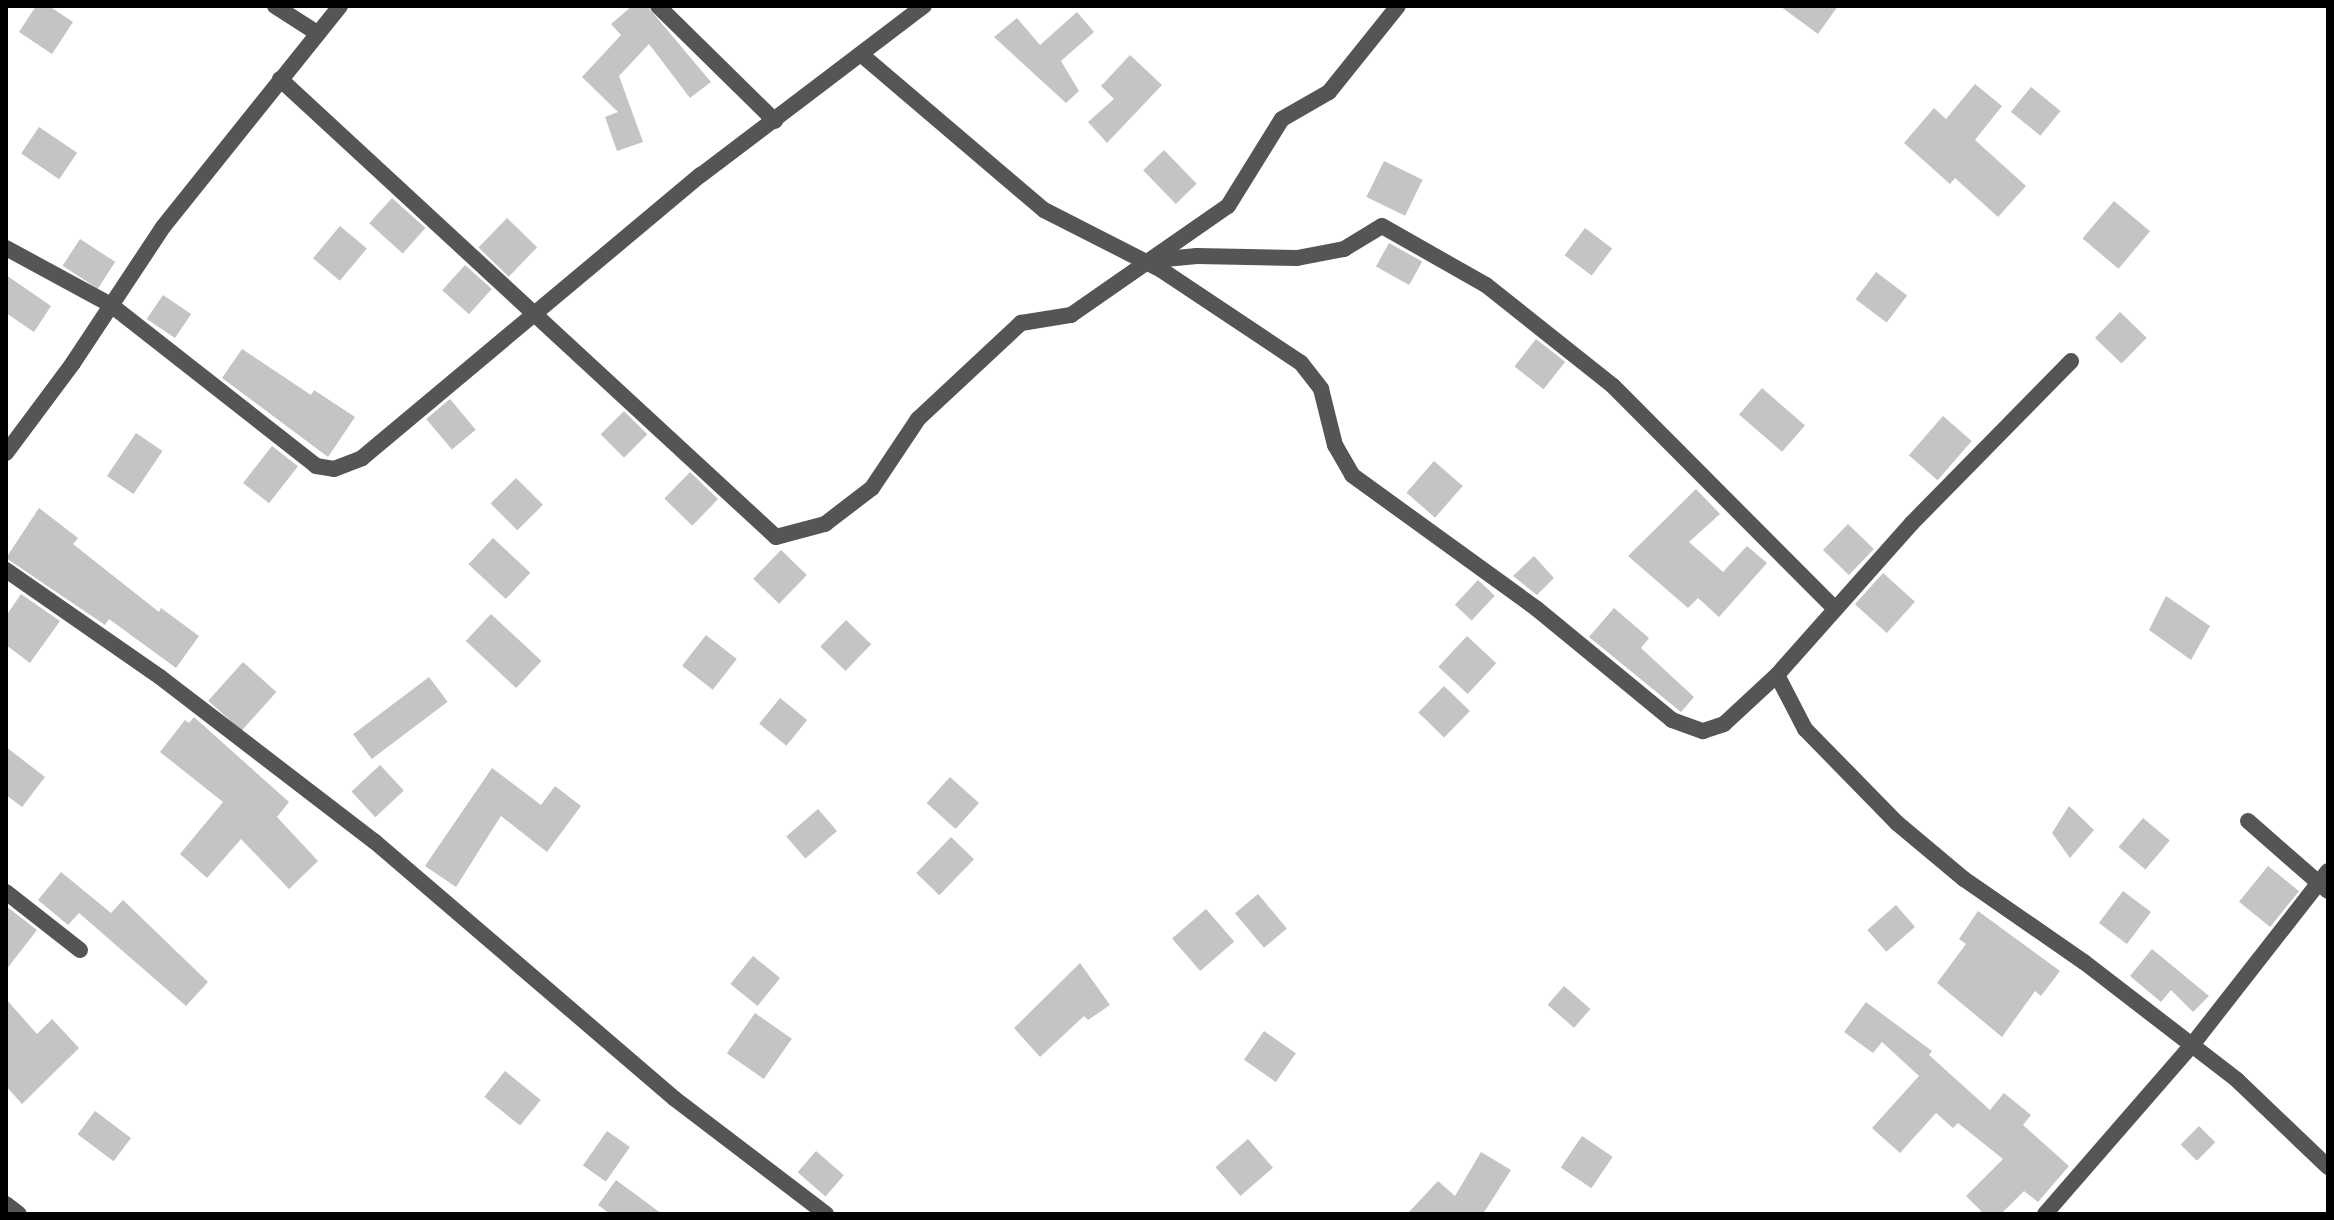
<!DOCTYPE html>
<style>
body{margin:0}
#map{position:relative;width:2334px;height:1220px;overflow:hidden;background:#fff;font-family:"DM Sans",sans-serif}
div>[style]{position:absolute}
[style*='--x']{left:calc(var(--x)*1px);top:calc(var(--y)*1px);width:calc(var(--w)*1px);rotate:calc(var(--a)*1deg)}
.building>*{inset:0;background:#c4c4c4;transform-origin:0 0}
.street>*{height:16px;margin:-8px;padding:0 8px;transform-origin:8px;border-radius:8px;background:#555}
span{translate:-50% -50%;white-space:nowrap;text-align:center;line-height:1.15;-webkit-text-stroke:8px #fff;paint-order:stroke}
.frame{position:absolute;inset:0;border:8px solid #000;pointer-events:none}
</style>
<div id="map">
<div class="building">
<div style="clip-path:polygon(36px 6px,49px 6px,73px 22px,52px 54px,19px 32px)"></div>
<div style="clip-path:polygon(632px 6px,647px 6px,711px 82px,690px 98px,649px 44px,619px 76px,643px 142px,617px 151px,605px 117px,618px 112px,582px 77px,621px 35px,611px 24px)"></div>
<div style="clip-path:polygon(1780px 6px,1838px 6px,1818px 34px)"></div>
<div style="clip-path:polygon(1077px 12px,1094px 32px,1061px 61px,1079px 91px,1066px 103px,994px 37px,1017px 18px,1040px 45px)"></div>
<div style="clip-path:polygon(1130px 55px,1162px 85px,1107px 143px,1088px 122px,1114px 99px,1101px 86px)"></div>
<div style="clip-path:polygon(1975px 84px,2002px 106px,1975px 140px,2026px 186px,1998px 217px,1955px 178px,1950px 184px,1904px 143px,1934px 108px,1946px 119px)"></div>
<div style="left:2031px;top:87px;width:38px;height:32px;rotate:39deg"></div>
<div style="left:39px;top:127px;width:46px;height:32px;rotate:34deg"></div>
<div style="left:1164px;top:150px;width:47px;height:29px;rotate:46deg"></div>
<div style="left:1384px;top:161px;width:43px;height:40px;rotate:26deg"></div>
<div style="left:392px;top:198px;width:45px;height:34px;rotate:42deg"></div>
<div style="left:2114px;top:201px;width:47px;height:49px;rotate:40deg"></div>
<div style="left:507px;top:218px;width:42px;height:41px;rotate:44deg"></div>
<div style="left:340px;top:226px;width:35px;height:42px;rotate:40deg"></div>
<div style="left:1585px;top:228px;width:34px;height:34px;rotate:37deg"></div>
<div style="left:80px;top:239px;width:42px;height:32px;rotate:33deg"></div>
<div style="left:1389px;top:243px;width:38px;height:27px;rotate:29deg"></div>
<div style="left:465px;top:265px;width:36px;height:34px;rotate:42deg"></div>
<div style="left:1876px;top:272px;width:39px;height:34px;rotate:37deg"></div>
<div style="clip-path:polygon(6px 275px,51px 306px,34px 332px,6px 313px)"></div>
<div style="left:163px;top:295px;width:34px;height:29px;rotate:34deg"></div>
<div style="left:2120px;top:312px;width:37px;height:36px;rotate:44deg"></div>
<div style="left:1536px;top:339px;width:37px;height:35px;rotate:38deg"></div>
<div style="clip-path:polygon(242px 349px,311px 395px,314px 390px,355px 417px,328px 457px,222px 378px)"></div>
<div style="left:1762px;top:388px;width:57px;height:35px;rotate:41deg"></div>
<div style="left:450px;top:399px;width:40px;height:31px;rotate:50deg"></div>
<div style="left:624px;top:411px;width:33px;height:33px;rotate:45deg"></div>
<div style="left:1943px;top:416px;width:38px;height:52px;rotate:41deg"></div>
<div style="left:136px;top:433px;width:32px;height:52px;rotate:34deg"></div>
<div style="left:272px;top:446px;width:33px;height:47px;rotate:38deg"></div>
<div style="left:1434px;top:461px;width:38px;height:42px;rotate:41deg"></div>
<div style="left:690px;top:472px;width:39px;height:37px;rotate:44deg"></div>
<div style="left:516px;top:478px;width:38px;height:36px;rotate:45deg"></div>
<div style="clip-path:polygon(1696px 489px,1720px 514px,1689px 542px,1723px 572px,1747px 546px,1767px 563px,1719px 617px,1698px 598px,1688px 608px,1628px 556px)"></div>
<div style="clip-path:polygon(39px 508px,78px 538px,73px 544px,159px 612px,161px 608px,199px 636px,176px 668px,109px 619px,105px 625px,6px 558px)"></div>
<div style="left:1848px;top:524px;width:36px;height:36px;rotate:44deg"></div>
<div style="left:493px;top:538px;width:51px;height:36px;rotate:43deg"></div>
<div style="left:781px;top:550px;width:36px;height:40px;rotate:44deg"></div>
<div style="clip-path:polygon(1534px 556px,1554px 578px,1537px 595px,1513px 576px)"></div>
<div style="left:1883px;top:573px;width:43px;height:42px;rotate:42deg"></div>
<div style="left:1478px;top:580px;width:23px;height:34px;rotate:43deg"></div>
<div style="clip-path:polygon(21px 594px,60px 621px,30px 663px,6px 645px,6px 616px)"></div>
<div style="clip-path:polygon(2166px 596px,2210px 626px,2191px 660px,2149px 630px)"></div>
<div style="clip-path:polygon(1614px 608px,1649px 638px,1641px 648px,1694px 697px,1681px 712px,1589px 637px)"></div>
<div style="left:491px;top:614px;width:69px;height:37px;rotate:43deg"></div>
<div style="left:846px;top:620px;width:35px;height:37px;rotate:44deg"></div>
<div style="left:706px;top:635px;width:39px;height:39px;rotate:38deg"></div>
<div style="left:1467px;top:636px;width:40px;height:42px;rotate:43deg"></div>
<div style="left:243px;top:662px;width:45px;height:52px;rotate:42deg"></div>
<div style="left:429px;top:677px;width:31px;height:95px;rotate:53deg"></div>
<div style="left:1444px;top:686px;width:36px;height:37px;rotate:44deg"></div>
<div style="left:780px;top:698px;width:35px;height:33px;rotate:39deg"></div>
<div style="clip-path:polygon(194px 717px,289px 802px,277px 817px,318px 861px,289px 889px,241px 839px,207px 878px,180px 854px,223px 802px,160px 752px,185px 720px,189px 723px)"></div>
<div style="clip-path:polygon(6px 747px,45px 777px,22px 807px,6px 795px)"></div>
<div style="left:380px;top:765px;width:35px;height:39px;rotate:47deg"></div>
<div style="clip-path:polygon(492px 768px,541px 805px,555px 786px,581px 806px,547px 852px,501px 816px,456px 887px,425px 866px)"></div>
<div style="left:950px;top:777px;width:39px;height:35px;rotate:42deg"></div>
<div style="clip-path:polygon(2069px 806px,2094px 830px,2070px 858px,2052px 833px)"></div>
<div style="left:818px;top:809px;width:29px;height:42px;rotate:49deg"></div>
<div style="left:2143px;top:818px;width:35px;height:38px;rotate:40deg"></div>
<div style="left:951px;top:837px;width:32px;height:50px;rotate:44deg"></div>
<div style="left:2268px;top:866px;width:40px;height:46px;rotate:39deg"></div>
<div style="clip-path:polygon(61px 872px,111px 913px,123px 900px,208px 982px,186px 1006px,79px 913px,68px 925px,38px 900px)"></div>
<div style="left:2123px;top:891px;width:35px;height:40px;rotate:37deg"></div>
<div style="left:1258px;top:894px;width:45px;height:30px;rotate:50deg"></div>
<div style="left:1896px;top:905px;width:29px;height:38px;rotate:49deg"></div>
<div style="clip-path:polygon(6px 906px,37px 930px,6px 970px)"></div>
<div style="left:1206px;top:909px;width:43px;height:45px;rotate:49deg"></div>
<div style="clip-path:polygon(1978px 911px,2060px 971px,2041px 996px,2035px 991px,2002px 1037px,1937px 983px,1966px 944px,1959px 939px)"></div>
<div style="clip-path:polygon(2152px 949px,2209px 996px,2193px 1012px,2171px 990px,2161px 1002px,2130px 976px)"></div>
<div style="left:753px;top:956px;width:35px;height:36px;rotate:39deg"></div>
<div style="clip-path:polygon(1080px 963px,1110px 1005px,1088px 1020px,1084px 1016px,1040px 1057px,1014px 1028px)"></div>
<div style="left:1564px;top:986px;width:35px;height:25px;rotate:41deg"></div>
<div style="clip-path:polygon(6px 999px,37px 1034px,52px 1019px,79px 1048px,22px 1104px,6px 1086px)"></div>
<div style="clip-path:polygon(1866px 1002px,1932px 1051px,1929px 1055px,1990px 1110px,2004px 1093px,2031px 1115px,2023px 1125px,2069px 1166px,2038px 1202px,2024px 1191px,2001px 1214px,1984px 1214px,1966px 1196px,2003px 1159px,1958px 1123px,1953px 1128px,1936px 1113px,1900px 1153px,1872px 1128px,1919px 1076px,1882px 1042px,1873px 1053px,1844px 1032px)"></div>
<div style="left:755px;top:1013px;width:45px;height:49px;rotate:35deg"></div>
<div style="left:1264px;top:1031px;width:39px;height:35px;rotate:35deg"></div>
<div style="left:505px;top:1071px;width:46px;height:33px;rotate:39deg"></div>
<div style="left:95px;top:1111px;width:45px;height:29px;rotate:37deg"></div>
<div style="left:2199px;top:1126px;width:23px;height:26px;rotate:45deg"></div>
<div style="left:607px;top:1131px;width:28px;height:42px;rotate:35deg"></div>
<div style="left:1582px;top:1136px;width:37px;height:38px;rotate:34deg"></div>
<div style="left:1248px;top:1139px;width:38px;height:43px;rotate:49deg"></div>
<div style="left:816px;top:1151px;width:37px;height:28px;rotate:41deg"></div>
<div style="clip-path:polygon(1481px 1152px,1511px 1170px,1483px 1214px,1407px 1214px,1438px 1181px,1455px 1196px)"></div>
<div style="clip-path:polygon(616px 1180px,662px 1214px,610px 1214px,598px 1205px)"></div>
</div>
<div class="street">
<div style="--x:275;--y:6;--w:50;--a:32.7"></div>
<div style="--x:658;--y:6;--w:164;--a:44.5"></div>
<div style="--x:863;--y:56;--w:238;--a:40.4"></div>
<div style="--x:1044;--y:210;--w:130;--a:27"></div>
<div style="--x:1160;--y:269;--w:169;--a:33.7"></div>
<div style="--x:1301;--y:363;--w:33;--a:52"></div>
<div style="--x:1321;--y:389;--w:58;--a:76"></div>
<div style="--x:1335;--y:445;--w:34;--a:60"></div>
<div style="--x:1352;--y:475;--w:228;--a:35.9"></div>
<div style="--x:1537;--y:609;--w:175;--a:39.4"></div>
<div style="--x:1672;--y:720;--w:33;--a:20"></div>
<div style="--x:1703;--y:731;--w:22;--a:-18"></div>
<div style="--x:1724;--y:724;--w:72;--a:-42.8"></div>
<div style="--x:1777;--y:675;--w:203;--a:-48.4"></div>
<div style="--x:1912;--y:523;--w:227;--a:-45.5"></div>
<div style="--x:280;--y:79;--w:675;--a:42.72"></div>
<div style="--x:776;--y:537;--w:51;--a:-14.9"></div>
<div style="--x:825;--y:524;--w:59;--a:-37.5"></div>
<div style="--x:872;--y:488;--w:83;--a:-56.3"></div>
<div style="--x:918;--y:419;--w:141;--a:-43"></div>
<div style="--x:1021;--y:323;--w:51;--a:-9.1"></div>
<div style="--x:1071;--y:315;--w:191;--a:-34.8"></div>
<div style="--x:1228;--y:206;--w:102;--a:-58.2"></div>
<div style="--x:1282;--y:119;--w:54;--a:-29.9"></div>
<div style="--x:1329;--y:92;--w:110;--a:-51.3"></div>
<div style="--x:6;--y:248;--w:119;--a:28.5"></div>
<div style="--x:111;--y:305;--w:261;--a:38.1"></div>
<div style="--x:316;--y:466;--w:18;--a:9"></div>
<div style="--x:334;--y:469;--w:30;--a:-21"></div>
<div style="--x:362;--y:458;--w:442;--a:-39.9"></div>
<div style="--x:701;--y:175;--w:280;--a:-37.2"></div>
<div style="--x:1155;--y:260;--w:42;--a:-5.4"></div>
<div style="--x:1197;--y:256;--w:100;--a:1.1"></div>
<div style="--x:1297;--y:258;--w:48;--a:-10.8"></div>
<div style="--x:1344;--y:249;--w:44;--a:-31.2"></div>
<div style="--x:1382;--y:226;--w:120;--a:29.6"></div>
<div style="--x:1486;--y:285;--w:162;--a:38.5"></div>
<div style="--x:1613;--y:386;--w:315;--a:45.1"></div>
<div style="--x:6;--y:453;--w:112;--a:-53.3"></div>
<div style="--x:73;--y:363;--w:163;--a:-56.5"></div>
<div style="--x:163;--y:227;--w:283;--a:-51.3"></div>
<div style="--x:6;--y:570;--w:188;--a:34.8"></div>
<div style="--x:160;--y:677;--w:270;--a:37.5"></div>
<div style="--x:374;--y:841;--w:396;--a:40.6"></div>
<div style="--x:675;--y:1099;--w:190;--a:37.3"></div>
<div style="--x:1777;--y:675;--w:61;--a:62.6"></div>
<div style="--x:1805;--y:729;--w:132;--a:45.6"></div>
<div style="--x:1897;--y:823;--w:87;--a:39.9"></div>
<div style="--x:1964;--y:879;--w:146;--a:34.7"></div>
<div style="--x:2084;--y:962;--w:193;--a:37.6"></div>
<div style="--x:2237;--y:1080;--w:126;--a:43.7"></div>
<div style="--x:2248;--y:821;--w:106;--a:41.2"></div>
<div style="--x:6;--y:892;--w:94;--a:38.1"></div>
<div style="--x:6;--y:1204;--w:16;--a:38"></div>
<div style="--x:2045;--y:1214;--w:224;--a:-49"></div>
<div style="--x:2192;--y:1045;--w:221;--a:-52"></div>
</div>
<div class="frame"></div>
</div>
